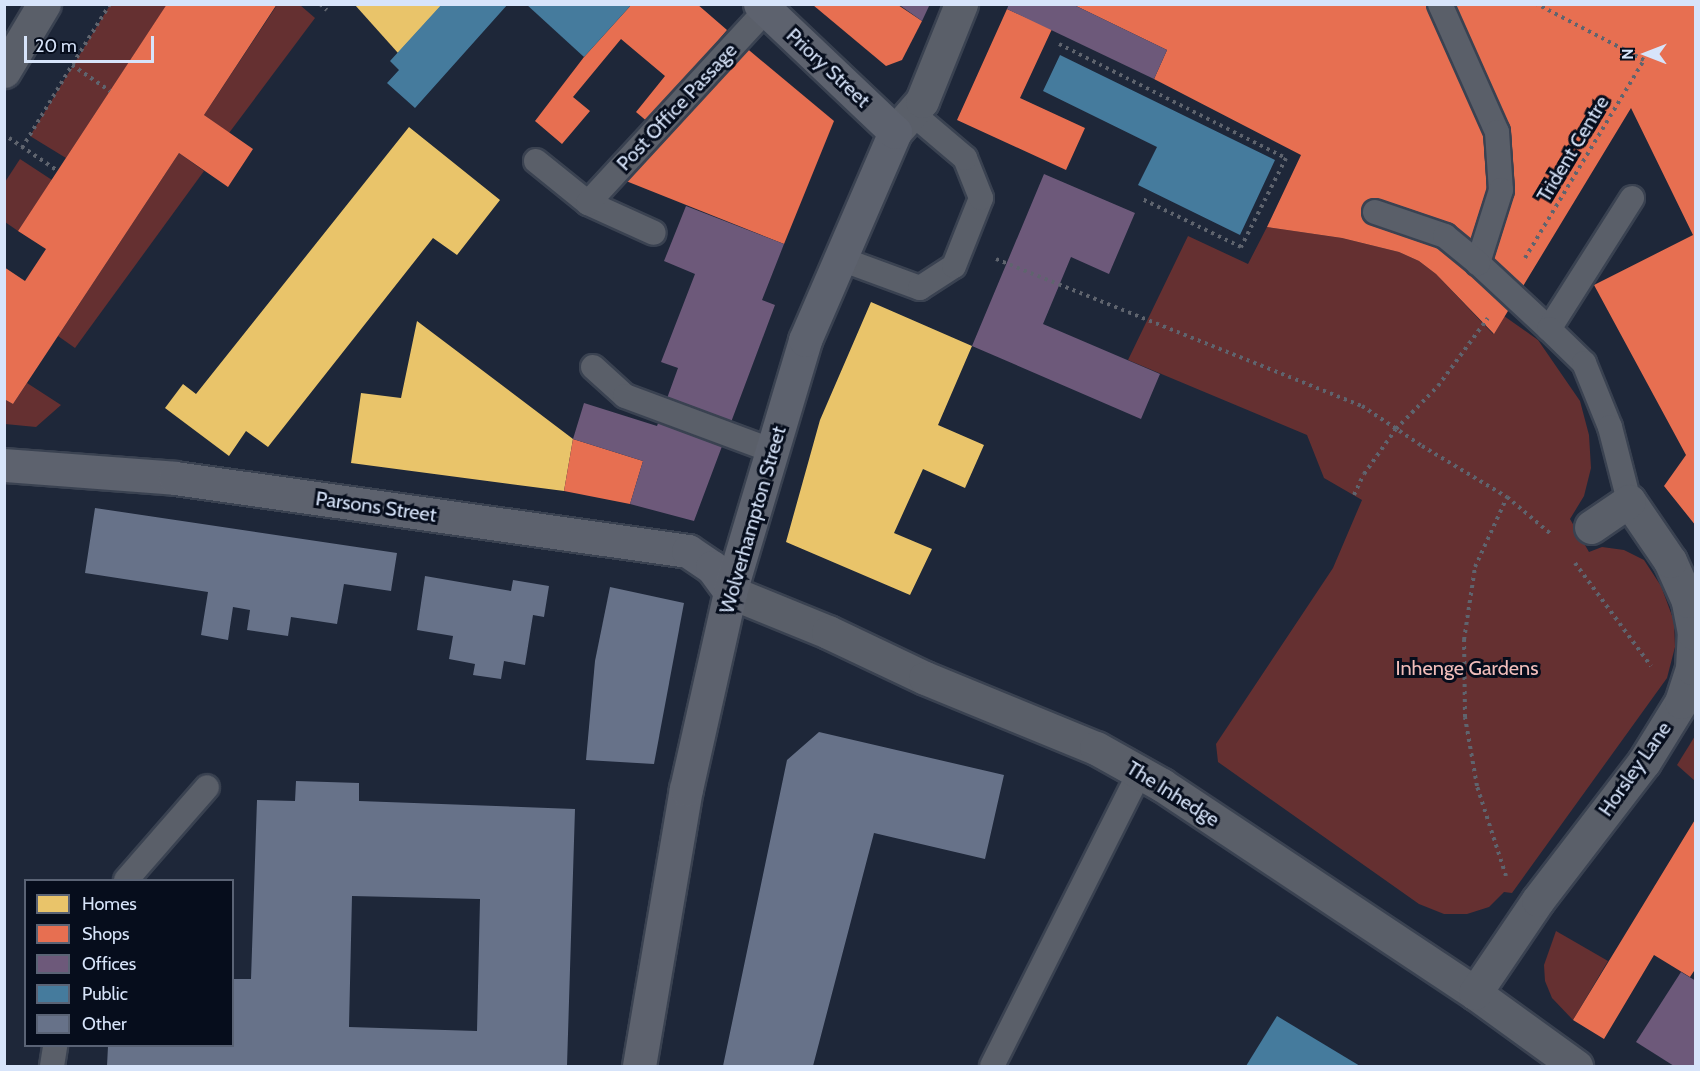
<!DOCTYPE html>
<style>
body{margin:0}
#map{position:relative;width:1700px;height:1071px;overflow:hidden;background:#1e2739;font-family:Cabin,sans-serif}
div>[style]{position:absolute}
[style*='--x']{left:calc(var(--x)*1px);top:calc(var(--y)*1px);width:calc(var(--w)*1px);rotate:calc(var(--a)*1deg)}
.green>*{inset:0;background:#653031}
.homes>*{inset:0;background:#e9c46a}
.shops>*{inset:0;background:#e76f51}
.offices>*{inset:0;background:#6d597a}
.public>*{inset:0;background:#457b9d}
.building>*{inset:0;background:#677289}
.path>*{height:4px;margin-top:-2px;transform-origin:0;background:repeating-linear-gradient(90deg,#5f646e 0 3px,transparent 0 7.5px)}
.roads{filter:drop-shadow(2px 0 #3a4251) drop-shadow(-2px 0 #3a4251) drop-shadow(0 2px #3a4251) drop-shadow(0 -2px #3a4251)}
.lane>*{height:24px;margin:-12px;padding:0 12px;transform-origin:12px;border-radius:12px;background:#5a5f69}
.street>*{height:33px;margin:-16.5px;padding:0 16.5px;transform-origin:16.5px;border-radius:16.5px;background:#5a5f69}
.secondary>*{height:33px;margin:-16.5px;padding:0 16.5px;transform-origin:16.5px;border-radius:16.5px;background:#5d626e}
span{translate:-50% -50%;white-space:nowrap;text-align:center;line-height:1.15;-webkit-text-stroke:6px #060d1c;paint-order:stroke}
.street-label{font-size:20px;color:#d7e4fa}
.park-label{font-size:20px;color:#f0bdba}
.frame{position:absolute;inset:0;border:6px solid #d7e4fa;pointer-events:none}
.legend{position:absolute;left:24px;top:879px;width:210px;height:168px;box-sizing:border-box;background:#060d1c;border:2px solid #5a6375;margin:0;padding:8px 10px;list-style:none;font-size:18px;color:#d7e4fa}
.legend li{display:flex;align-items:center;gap:12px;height:30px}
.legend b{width:30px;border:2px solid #5a6375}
.north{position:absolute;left:1616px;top:24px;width:60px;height:60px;-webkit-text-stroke:4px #060d1c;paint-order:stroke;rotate:270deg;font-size:16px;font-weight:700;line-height:24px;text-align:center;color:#d7e4fa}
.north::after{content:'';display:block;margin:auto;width:21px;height:27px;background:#d7e4fa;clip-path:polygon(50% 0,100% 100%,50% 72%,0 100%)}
.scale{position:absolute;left:24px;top:36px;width:130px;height:27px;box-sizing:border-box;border:3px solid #d7e4fa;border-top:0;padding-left:8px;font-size:18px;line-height:21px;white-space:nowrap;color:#d7e4fa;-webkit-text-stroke:4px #060d1c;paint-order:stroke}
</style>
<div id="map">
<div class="green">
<div style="clip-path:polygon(110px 5px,167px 5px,66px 158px,30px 136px)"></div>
<div style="clip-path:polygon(277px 5px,300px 5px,315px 18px,229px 133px,204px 115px)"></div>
<div style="clip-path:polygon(179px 153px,204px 171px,75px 348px,58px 336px)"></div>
<div style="clip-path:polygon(20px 159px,52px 180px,18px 231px,5px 222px,5px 182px)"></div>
<div style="clip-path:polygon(1267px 227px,1342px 238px,1399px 252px,1419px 261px,1436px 274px,1493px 334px,1504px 316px,1538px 340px,1580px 401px,1589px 435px,1591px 468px,1584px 496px,1570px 519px,1589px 552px,1602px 547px,1624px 550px,1644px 560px,1661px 586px,1674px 621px,1675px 647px,1667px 678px,1512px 893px,1504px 892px,1489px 907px,1467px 914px,1444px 914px,1419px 904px,1218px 762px,1216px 744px,1333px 568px,1362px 500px,1324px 478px,1307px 435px,1128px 360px,1188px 236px,1248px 264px)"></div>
<div style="clip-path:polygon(27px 383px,61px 405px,36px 427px,5px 424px,4px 399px,13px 404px)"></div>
<div style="clip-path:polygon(1695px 736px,1695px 781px,1677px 765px)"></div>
<div style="clip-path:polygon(1556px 931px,1608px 961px,1573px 1020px,1552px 998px,1545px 981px,1544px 965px)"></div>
</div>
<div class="homes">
<div style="clip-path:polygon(355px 5px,442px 5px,398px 53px)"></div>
<div style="clip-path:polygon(409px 127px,500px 200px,457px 255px,433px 238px,268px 447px,246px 431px,229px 456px,165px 408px,183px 384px,196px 394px)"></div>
<div style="clip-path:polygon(871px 302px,972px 346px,938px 425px,984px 445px,965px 488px,923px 469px,894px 533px,932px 549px,910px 595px,786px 542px,820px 420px)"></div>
<div style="clip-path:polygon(417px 321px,573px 439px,564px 491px,351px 463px,361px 393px,401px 398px)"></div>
</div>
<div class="shops">
<div style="clip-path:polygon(167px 4px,277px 4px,204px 115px,253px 149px,228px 187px,179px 153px,13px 404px,4px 399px,4px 267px,25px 281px,46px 249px,18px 231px)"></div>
<div style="clip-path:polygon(632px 4px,697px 4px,727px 30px,649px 123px,636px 112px,665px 76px,621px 39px,573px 97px,590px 111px,562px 144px,535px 121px,584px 57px)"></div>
<div style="clip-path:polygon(1072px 4px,1696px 4px,1696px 526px,1664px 486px,1686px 455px,1594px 285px,1693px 235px,1631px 108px,1494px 334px,1436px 274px,1419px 261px,1399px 252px,1342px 238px,1267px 227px,1301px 155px,1154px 79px,1167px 50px)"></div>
<div style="clip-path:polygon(813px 5px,898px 5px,922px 21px,902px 60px,886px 66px)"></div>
<div style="clip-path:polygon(1007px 9px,1052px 29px,1020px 98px,1085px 128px,1066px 170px,957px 120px)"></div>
<div style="clip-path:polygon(744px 46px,834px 121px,784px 244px,626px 181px)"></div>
<div style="clip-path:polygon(573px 439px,643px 461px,630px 504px,564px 491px)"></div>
<div style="clip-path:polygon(1696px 818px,1696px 968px,1690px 977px,1654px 955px,1604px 1039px,1573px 1020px)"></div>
</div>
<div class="offices">
<div style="clip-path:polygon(898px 4px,930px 4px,922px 21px)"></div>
<div style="clip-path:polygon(1009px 4px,1072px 4px,1167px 50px,1154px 79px,1007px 9px)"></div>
<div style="clip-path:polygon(1044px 174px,1135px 213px,1109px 274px,1071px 257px,1043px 324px,1160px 374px,1141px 419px,972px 346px)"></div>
<div style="clip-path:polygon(686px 206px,784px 244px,762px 300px,775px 305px,694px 521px,630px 504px,643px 461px,573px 439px,584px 403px,657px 426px,678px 368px,661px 362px,695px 274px,664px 261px)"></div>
<div style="clip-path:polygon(1681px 972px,1696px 981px,1696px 1066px,1674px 1066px,1636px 1042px)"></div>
</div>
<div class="public">
<div style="clip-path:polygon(442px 4px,508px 4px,415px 108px,387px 83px,399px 70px,390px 61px)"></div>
<div style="clip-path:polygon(526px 4px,632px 4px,584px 57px)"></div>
<div style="clip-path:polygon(1060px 55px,1275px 160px,1240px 235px,1138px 185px,1157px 147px,1043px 91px)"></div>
<div style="clip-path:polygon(1277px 1016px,1360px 1066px,1246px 1066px)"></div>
</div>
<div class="building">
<div style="clip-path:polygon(95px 508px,397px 553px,391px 591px,344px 584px,337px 624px,291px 617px,288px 636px,247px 630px,250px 610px,233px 607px,228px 640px,201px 635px,208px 592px,85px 573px)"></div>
<div style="clip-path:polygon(425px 576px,511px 591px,513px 580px,549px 586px,544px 617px,533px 615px,525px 665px,504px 661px,501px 679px,473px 675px,475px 664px,449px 659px,453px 636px,417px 630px)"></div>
<div style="clip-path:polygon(610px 587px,684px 603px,654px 764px,586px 760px,595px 661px)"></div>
<div style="clip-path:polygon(819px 732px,1004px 775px,985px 859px,874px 833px,813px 1066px,723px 1066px,787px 760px)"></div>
<div style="clip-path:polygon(evenodd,296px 781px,359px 783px,359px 801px,575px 809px,567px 1066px,107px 1066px,108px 1046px,232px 1046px,232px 979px,251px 979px,257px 800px,295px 801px,296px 781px,352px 896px,480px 899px,477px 1031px,349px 1027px,352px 896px)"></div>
</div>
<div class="path">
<div style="--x:110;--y:4;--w:72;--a:121.9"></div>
<div style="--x:72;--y:65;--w:46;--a:34.4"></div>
<div style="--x:320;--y:4;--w:9;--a:41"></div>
<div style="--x:1059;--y:44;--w:254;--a:26.7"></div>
<div style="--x:1286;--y:158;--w:100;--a:116.8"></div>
<div style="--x:1241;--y:247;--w:112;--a:-154.1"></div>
<div style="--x:9;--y:138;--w:59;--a:34"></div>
<div style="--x:22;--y:148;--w:97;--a:-58.9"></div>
<div style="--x:1525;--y:258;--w:231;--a:-59"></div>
<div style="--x:1644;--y:60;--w:121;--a:-152.4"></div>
<div style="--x:996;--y:259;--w:394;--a:21.9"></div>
<div style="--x:1362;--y:406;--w:72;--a:33.7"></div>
<div style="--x:1422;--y:446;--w:99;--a:31"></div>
<div style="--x:1507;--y:497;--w:57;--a:40.1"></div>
<div style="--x:1354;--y:495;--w:23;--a:-65"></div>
<div style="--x:1364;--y:474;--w:55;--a:-54.6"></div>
<div style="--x:1396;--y:429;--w:60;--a:-45.7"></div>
<div style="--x:1438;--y:386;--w:84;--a:-53.7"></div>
<div style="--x:1575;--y:563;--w:128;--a:53.6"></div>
<div style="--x:1506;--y:876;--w:95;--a:-107.9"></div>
<div style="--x:1477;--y:786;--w:70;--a:-99.9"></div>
<div style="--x:1465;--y:717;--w:77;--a:-90.7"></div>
<div style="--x:1464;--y:640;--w:74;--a:-81.4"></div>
<div style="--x:1475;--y:567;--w:77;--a:-65.4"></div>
</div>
<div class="roads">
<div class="lane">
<div style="--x:1440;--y:4;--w:140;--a:66"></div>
<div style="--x:1497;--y:132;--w:58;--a:86.1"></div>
<div style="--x:1501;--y:190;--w:77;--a:107.5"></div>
<div style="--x:1478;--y:263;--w:97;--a:42.9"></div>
<div style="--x:1549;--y:329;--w:155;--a:-57.6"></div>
<div style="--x:536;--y:161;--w:67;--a:38.9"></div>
<div style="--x:588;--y:203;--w:72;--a:24.4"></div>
<div style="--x:588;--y:203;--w:263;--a:-47.3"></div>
<div style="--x:1375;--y:212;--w:74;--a:18.9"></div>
<div style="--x:1445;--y:236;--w:43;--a:39.3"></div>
<div style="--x:841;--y:259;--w:84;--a:20.2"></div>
<div style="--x:920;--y:288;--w:40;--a:-32.9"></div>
<div style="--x:954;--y:266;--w:73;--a:-68.3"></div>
<div style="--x:981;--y:198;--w:43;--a:-111.8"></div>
<div style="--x:965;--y:158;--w:70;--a:-139.7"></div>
<div style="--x:1549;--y:329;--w:49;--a:44.2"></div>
<div style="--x:1584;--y:363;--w:69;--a:67.9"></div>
<div style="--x:1610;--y:427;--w:76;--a:75.6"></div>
<div style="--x:593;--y:367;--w:43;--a:42.2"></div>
<div style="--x:625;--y:396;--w:158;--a:20.4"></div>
<div style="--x:126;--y:880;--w:123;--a:-48.9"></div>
<div style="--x:52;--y:1066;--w:20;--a:-81"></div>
<div style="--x:992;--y:1066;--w:329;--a:-63.3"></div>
</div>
<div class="street">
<div style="--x:4;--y:71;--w:78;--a:-59.2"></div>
<div style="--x:895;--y:132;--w:41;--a:-48.9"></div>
<div style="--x:922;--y:101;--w:105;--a:-68.1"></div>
<div style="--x:730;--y:592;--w:106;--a:22.2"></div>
<div style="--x:828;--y:632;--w:107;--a:25.4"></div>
<div style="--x:925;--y:678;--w:185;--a:22.3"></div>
<div style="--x:1096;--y:748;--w:76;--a:29.3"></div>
<div style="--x:1162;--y:785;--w:376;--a:33.6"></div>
<div style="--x:1475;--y:993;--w:125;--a:35.9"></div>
<div style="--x:1475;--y:993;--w:112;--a:-55.9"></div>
<div style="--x:1538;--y:900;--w:174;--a:-52.5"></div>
<div style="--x:1644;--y:762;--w:70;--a:-58.3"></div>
<div style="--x:1681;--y:702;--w:36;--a:-72"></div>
<div style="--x:1692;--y:668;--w:35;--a:-87"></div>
<div style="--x:1694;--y:633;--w:33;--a:-101"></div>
<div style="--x:1688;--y:601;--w:44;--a:-114.2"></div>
<div style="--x:1670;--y:561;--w:73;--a:-124.3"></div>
<div style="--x:1629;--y:501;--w:46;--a:145.6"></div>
</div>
<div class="secondary">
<div style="--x:4;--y:465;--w:171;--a:4.3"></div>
<div style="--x:175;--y:478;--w:518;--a:8.1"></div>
<div style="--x:688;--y:551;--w:29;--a:34"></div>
<div style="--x:712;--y:567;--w:31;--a:54"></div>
<div style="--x:639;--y:1066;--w:281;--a:-80.4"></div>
<div style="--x:686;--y:789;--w:202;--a:-77.4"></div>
<div style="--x:730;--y:592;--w:263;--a:-73.4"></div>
<div style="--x:805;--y:340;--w:227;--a:-66.6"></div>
<div style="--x:895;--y:132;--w:186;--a:-136.5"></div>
</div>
</div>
<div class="street-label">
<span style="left:828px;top:68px;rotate:43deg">Priory Street</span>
<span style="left:677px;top:107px;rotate:-47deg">Post Office Passage</span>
<span style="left:1573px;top:149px;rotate:-59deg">Trident Centre</span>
<span style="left:376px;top:507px;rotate:8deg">Parsons Street</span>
<span style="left:753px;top:520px;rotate:-74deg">Wolverhampton Street</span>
<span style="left:1635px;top:769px;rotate:-55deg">Horsley Lane</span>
<span style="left:1173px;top:794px;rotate:32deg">The Inhedge</span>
</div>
<div class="park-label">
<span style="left:1467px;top:668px">Inhenge Gardens</span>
</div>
<div class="frame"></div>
<ul class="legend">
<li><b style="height:16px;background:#e9c46a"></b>Homes</li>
<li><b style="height:16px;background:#e76f51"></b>Shops</li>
<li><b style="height:16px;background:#6d597a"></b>Offices</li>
<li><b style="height:16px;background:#457b9d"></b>Public</li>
<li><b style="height:16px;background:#677289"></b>Other</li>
</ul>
<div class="north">N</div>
<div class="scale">20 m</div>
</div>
